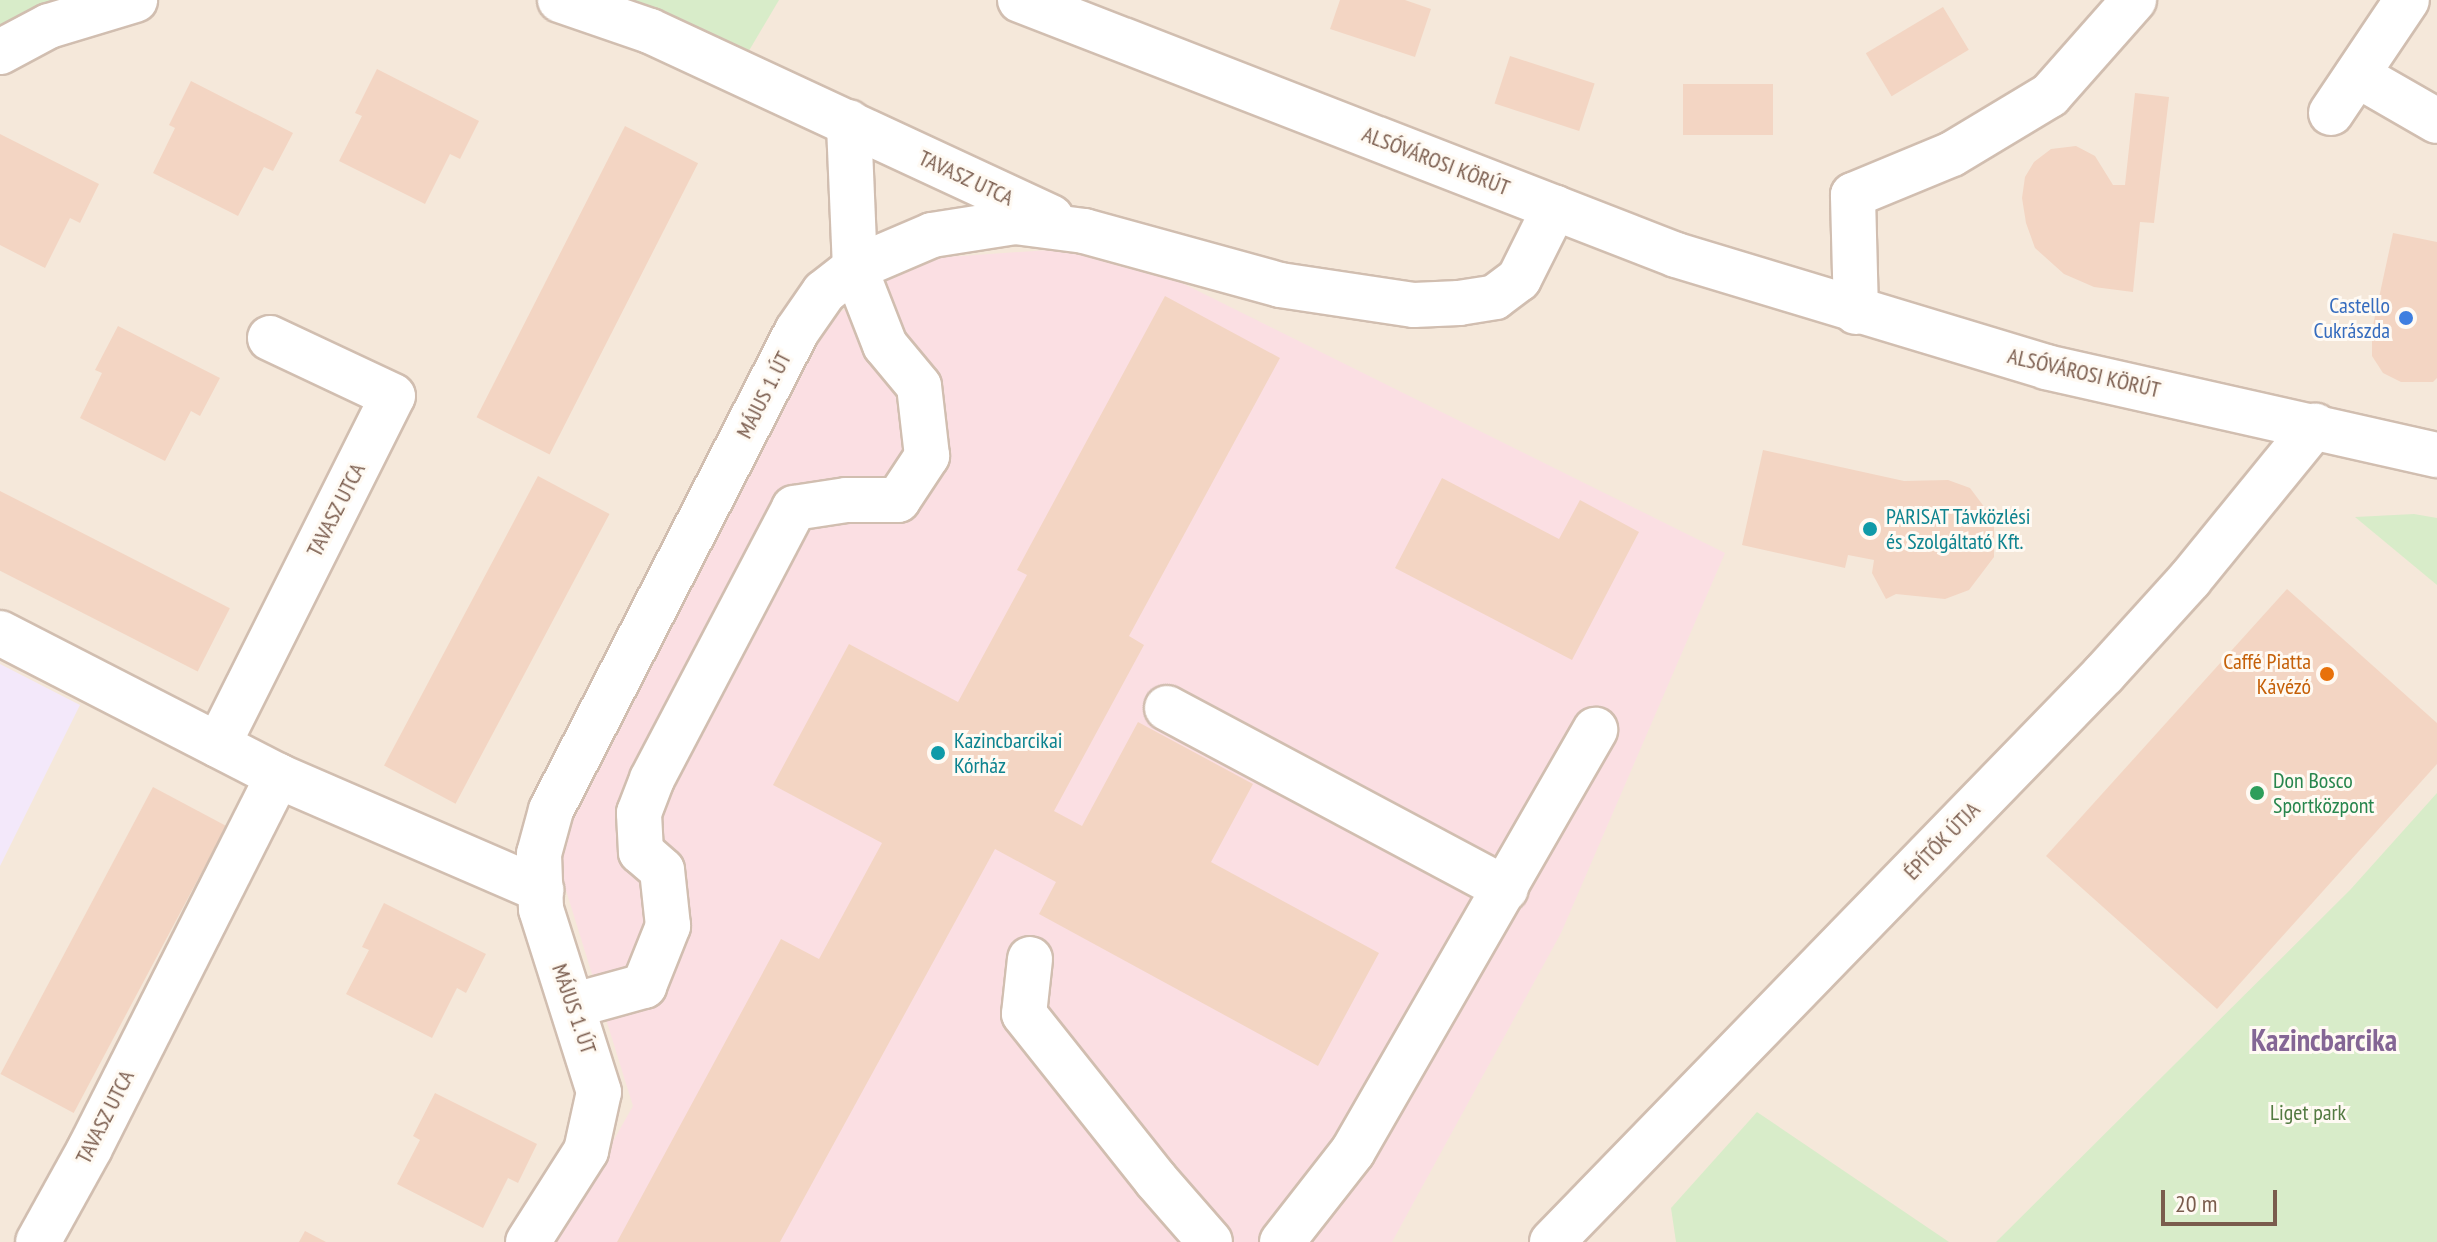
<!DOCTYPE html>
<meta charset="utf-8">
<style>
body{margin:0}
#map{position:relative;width:2437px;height:1242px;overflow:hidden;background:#fdf6ec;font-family:"PT Sans Narrow",sans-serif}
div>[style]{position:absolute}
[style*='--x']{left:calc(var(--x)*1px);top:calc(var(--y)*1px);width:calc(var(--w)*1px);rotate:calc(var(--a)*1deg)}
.residential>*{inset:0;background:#f5e8da;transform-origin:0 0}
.education>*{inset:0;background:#f3e8fa}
.medical>*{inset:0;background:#fbdfe3}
.green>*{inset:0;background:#d8ecc9}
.building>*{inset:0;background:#f3d5c3;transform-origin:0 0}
.roads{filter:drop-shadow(2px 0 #d1beb0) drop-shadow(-2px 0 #d1beb0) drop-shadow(0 2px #d1beb0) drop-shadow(0 -2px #d1beb0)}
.minor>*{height:44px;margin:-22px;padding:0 22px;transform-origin:22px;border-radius:22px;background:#fff}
.dots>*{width:22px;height:22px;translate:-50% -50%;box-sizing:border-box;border:4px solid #fffaf3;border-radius:50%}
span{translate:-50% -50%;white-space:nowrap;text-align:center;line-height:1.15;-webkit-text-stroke:6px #fffaf3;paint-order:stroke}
.street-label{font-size:22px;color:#7a5c4d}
.shop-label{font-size:22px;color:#366cbe}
.right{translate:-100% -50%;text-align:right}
.culture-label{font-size:22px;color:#0d838f}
.left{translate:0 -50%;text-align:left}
.food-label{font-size:22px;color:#c56008}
.leisure-label{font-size:22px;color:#27864d}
.park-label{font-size:22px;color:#537a41}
.district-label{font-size:30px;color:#846695;font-weight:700}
.scale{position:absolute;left:2161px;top:1190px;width:116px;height:36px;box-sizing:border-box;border:4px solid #7a5c4d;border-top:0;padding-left:10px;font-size:24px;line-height:28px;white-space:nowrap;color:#7a5c4d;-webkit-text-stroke:6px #fffaf3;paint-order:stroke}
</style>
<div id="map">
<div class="residential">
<div style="left:0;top:0;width:2437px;height:1242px"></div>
</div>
<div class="education">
<div style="clip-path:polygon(0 664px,80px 705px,0 866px)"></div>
</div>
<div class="medical">
<div style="clip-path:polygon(1079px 248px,1180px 282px,1725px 553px,1561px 933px,1392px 1242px,556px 1242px,633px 1106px,560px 871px,567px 805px,818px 328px,916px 259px)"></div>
</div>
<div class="green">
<div style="clip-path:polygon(0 0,135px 0,0 52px)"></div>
<div style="clip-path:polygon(560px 0,779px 0,737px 71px)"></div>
<div style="clip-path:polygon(2414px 514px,2437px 518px,2437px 585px,2355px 517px)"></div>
<div style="clip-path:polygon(2437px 793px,2437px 1242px,1996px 1242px,2350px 890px)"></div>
<div style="clip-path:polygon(1757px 1112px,1949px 1242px,1676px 1242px,1671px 1208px)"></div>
</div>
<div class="building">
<div style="clip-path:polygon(1340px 0,1405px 0,1431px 9px,1415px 57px,1330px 29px)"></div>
<div style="left:1943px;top:7px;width:50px;height:90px;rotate:59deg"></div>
<div style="left:1510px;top:56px;width:89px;height:50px;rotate:18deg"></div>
<div style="clip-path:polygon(377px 69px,479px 121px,460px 159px,450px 154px,425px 204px,339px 161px,362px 116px,355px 113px)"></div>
<div style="clip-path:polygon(191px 81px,293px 133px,273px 171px,264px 167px,238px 216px,153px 173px,175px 128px,169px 125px)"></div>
<div style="left:1773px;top:84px;width:51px;height:90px;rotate:90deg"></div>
<div style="clip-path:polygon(2135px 93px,2169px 97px,2154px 223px,2140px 222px,2133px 292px,2094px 287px,2064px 274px,2035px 248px,2026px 223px,2022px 198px,2025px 177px,2034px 162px,2051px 149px,2076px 146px,2095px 156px,2113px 185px,2125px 185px)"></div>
<div style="left:625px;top:126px;width:82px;height:327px;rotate:27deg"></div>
<div style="clip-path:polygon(0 134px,99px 184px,80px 223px,70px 218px,45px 268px,0 245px)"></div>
<div style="clip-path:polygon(2393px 233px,2437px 242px,2437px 378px,2433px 382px,2401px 382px,2383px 373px,2372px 356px,2372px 330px)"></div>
<div style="clip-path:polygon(1165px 296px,1280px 358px,1129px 636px,1144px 645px,1054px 811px,1082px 826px,1138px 722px,1253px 784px,1211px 862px,1379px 953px,1318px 1066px,1039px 914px,1056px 882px,995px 849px,780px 1242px,617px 1242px,781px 939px,819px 959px,882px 843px,773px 785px,849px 644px,958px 702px,1027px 575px,1017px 570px)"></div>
<div style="clip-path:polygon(118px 326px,220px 378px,200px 416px,191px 411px,165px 461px,80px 418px,102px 373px,95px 370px)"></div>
<div style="clip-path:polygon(1763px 450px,1904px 481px,1948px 480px,1970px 488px,1994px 520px,1994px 557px,1969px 590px,1945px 599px,1896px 594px,1886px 599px,1872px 573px,1874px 560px,1848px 555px,1845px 568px,1742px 545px)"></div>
<div style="left:538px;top:476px;width:81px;height:328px;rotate:28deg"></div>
<div style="clip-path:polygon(1442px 478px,1559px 539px,1580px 500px,1639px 532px,1572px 660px,1395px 568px)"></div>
<div style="left:0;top:491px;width:258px;height:71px;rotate:27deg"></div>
<div style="clip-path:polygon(2287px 589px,2437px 723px,2437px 764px,2217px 1009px,2046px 856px)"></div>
<div style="left:153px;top:787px;width:83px;height:325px;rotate:28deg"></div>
<div style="clip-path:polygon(384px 903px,486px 954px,466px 993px,457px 988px,432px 1038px,346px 994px,369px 950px,362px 947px)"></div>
<div style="clip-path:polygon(435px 1093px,537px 1144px,518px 1183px,508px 1178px,483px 1228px,397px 1184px,420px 1140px,413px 1136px)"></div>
<div style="clip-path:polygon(305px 1231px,326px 1242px,299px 1242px)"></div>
</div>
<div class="roads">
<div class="minor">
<div style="--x:560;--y:0;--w:95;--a:19"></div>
<div style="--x:650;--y:31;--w:442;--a:24.9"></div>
<div style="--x:1020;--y:0;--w:704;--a:21.24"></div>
<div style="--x:1676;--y:255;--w:387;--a:16.8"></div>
<div style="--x:2046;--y:367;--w:401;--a:12.7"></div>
<div style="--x:0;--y:52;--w:55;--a:-28"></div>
<div style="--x:49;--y:26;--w:90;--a:-16.8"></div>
<div style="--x:2357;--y:75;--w:92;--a:29.9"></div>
<div style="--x:2331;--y:113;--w:136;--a:-56.1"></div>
<div style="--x:1856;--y:312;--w:117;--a:-91.5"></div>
<div style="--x:1853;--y:195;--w:107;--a:-22.5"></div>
<div style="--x:1952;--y:154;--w:114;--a:-31"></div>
<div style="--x:2050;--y:95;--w:127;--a:-48.5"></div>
<div style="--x:0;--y:633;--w:313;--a:27.2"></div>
<div style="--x:278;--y:776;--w:287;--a:23.4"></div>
<div style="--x:1167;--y:708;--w:384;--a:28.1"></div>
<div style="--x:218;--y:745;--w:390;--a:-63.4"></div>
<div style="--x:393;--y:396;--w:136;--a:-154.8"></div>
<div style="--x:1030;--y:959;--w:55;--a:96.2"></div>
<div style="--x:1024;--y:1014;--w:212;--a:51.5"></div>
<div style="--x:1156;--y:1180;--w:82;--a:48.9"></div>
<div style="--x:575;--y:1005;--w:72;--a:-15.4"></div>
<div style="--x:644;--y:986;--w:65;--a:-68.2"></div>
<div style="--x:668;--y:926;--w:56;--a:-96.1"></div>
<div style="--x:662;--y:870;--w:28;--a:-139"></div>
<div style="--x:641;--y:852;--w:39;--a:-93"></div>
<div style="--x:639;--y:813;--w:36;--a:-69"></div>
<div style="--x:652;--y:779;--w:306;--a:-62.3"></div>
<div style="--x:794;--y:508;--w:53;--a:-8.7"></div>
<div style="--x:846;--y:500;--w:52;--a:0"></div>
<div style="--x:898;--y:500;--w:53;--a:-56.6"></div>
<div style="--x:927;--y:456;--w:70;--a:-96.5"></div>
<div style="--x:919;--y:386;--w:53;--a:-129.7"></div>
<div style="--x:885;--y:345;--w:83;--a:-111.3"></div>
<div style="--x:855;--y:268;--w:146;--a:-92.4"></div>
<div style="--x:38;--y:1242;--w:107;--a:-61"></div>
<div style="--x:90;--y:1148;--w:417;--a:-63.2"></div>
<div style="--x:528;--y:1242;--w:108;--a:-57.5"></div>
<div style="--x:586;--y:1151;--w:60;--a:-77.6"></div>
<div style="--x:599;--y:1092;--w:192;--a:-107.6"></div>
<div style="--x:541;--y:909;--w:55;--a:-92.1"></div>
<div style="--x:539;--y:854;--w:46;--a:-74.7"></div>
<div style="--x:551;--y:810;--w:538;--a:-62.82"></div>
<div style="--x:797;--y:331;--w:47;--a:-55.3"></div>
<div style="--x:824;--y:292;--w:39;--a:-38"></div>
<div style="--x:855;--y:268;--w:84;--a:-23.2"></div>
<div style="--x:932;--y:235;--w:84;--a:-8.9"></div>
<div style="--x:1015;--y:222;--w:70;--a:7.4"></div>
<div style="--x:1084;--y:231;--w:203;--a:15.4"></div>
<div style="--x:1280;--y:285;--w:135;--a:8.5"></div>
<div style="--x:1414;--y:305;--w:45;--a:-2.5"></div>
<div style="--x:1459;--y:303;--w:36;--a:-9"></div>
<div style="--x:1495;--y:297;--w:30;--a:-37"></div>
<div style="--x:1519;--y:279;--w:80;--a:-63.4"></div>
<div style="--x:1282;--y:1242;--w:115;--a:-52"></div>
<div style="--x:1353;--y:1151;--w:486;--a:-60.1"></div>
<div style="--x:1552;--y:1242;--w:792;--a:-45.82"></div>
<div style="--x:2104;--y:674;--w:128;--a:-47.8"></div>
<div style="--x:2190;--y:579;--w:198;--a:-50.8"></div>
</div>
</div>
<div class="dots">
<div style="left:2406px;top:318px;background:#3f7fe0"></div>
<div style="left:1870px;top:529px;background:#0f9aa8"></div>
<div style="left:2327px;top:674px;background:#e8710a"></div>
<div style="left:938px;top:753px;background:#0f9aa8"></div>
<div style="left:2257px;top:793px;background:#2e9e5b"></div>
</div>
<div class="street-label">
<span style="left:1436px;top:161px;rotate:21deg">ALSÓVÁROSI KÖRÚT</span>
<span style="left:966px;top:178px;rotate:25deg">TAVASZ UTCA</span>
<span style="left:2084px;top:373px;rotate:13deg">ALSÓVÁROSI KÖRÚT</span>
<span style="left:764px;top:395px;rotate:-63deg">MÁJUS 1. ÚT</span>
<span style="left:336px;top:510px;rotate:-63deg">TAVASZ UTCA</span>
<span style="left:1942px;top:841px;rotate:-46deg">ÉPÍTŐK ÚTJA</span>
<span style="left:574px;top:1009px;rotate:71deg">MÁJUS 1. ÚT</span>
<span style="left:105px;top:1117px;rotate:-63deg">TAVASZ UTCA</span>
</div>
<div class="shop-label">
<span class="right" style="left:2390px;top:318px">Castello<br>Cukrászda</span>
</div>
<div class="culture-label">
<span class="left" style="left:1886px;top:529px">PARISAT Távközlési<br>és Szolgáltató Kft.</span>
<span class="left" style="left:954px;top:753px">Kazincbarcikai<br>Kórház</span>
</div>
<div class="food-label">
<span class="right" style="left:2311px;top:674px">Caffé Piatta<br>Kávézó</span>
</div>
<div class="leisure-label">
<span class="left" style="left:2273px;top:793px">Don Bosco<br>Sportközpont</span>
</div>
<div class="park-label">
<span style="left:2308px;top:1113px">Liget park</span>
</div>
<div class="district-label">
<span style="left:2324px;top:1040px">Kazincbarcika</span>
</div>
<div class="scale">20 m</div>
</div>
